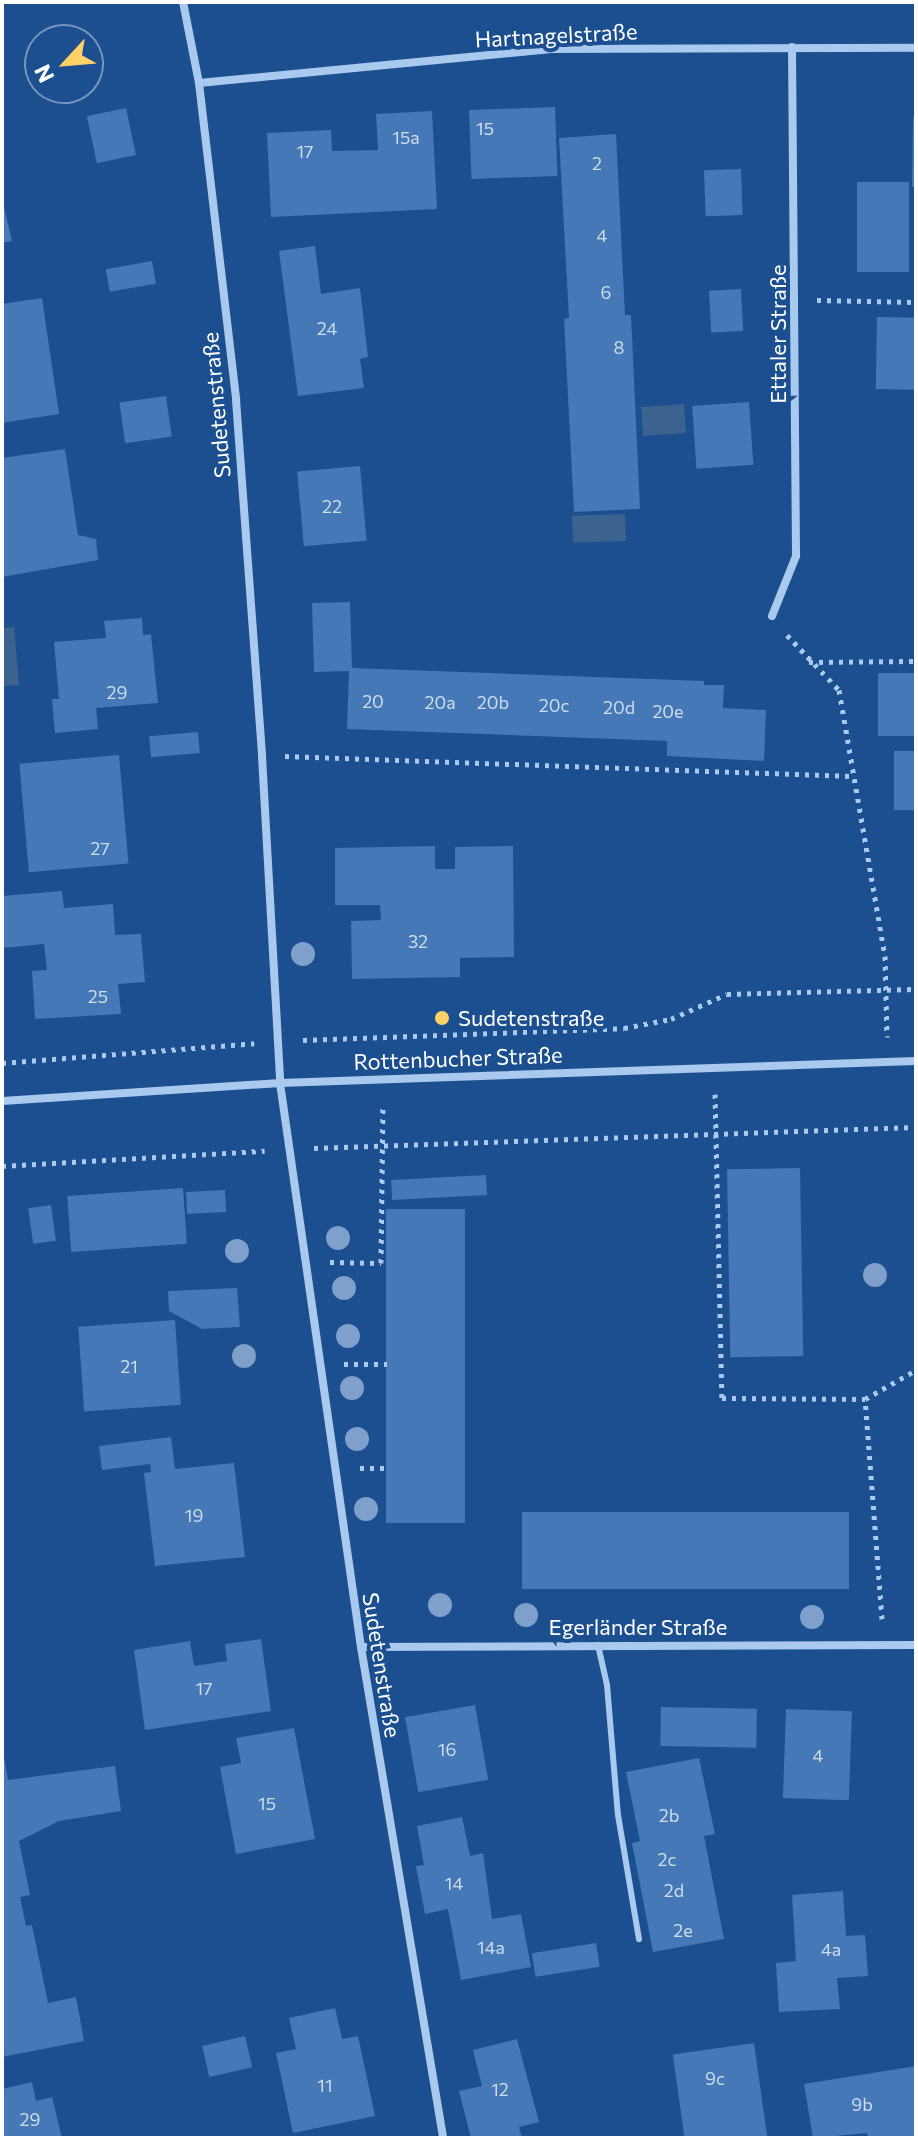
<!DOCTYPE html>
<meta charset="utf-8">
<style>
body{margin:0}
#map{position:relative;width:918px;height:2140px;overflow:hidden;background:#1b4f8f;font-family:Commissioner,sans-serif}
div>[style]{position:absolute}
[style*='--x']{left:calc(var(--x)*1px);top:calc(var(--y)*1px);width:calc(var(--w)*1px);rotate:calc(var(--a)*1deg)}
.water>*{inset:0;background:#3c6290;transform-origin:0 0}
.building>*{inset:0;background:#4478b7;transform-origin:0 0}
.path>*{height:5px;margin-top:-2.5px;transform-origin:0;background:repeating-linear-gradient(90deg,#a9c9ee 0 4px,transparent 0 10px)}
.service>*{height:6px;margin:-3px;padding:0 3px;transform-origin:3px;border-radius:3px;background:#a9c9ee}
.minor>*{height:8px;margin:-4px;padding:0 4px;transform-origin:4px;border-radius:4px;background:#a9c9ee}
.trees>*{width:24px;height:24px;margin:-12px;border-radius:50%;background:#7ea0ca}
.dots>*{width:22px;height:22px;translate:-50% -50%;box-sizing:border-box;border:4px solid #1b4f8f;border-radius:50%}
span{translate:-50% -50%;white-space:nowrap;text-align:center;line-height:1.15;-webkit-text-stroke:8px #1b4f8f;paint-order:stroke}
.number-label{font-size:18px;color:#d0dded}
.number-label span{-webkit-text-stroke-width:0}
.street-label{font-size:22px;color:#fff}
.poi-label{font-size:22px;color:#fff}
.left{translate:0 -50%;text-align:left}
.frame{position:absolute;inset:0;border:4px solid #fff;pointer-events:none}
.north{position:absolute;left:24px;top:24px;width:80px;height:80px;box-sizing:border-box;background:#1b4f8f;border:2px solid #7695bc;border-radius:50%;rotate:244deg;font-size:22px;font-weight:700;line-height:32px;text-align:center;color:#fff}
.north::after{content:'';display:block;margin:auto;width:28px;height:36px;background:#ffd166;clip-path:polygon(50% 0,100% 100%,50% 72%,0 100%)}
</style>
<div id="map">
<div class="water">
<div style="left:684px;top:404px;width:29px;height:43px;rotate:86deg"></div>
<div style="left:625px;top:514px;width:27px;height:53px;rotate:88deg"></div>
<div style="clip-path:polygon(14px 627px,19px 685px,2px 686px,2px 628px)"></div>
</div>
<div class="building">
<div style="left:555px;top:107px;width:69px;height:86px;rotate:88deg"></div>
<div style="left:126px;top:108px;width:48px;height:40px;rotate:78deg"></div>
<div style="clip-path:polygon(432px 111px,437px 209px,271px 217px,267px 133px,331px 130px,332px 151px,378px 150px,376px 114px)"></div>
<div style="clip-path:polygon(913px 117px,916px 117px,916px 187px,912px 187px)"></div>
<div style="clip-path:polygon(616px 134px,625px 315px,631px 315px,640px 509px,574px 512px,564px 319px,569px 318px,559px 138px)"></div>
<div style="left:741px;top:169px;width:46px;height:37px;rotate:88deg"></div>
<div style="left:857px;top:182px;width:52px;height:90px"></div>
<div style="clip-path:polygon(2px 198px,12px 241px,2px 243px)"></div>
<div style="clip-path:polygon(315px 246px,321px 294px,360px 288px,368px 357px,360px 359px,364px 388px,298px 396px,279px 251px)"></div>
<div style="left:152px;top:261px;width:23px;height:47px;rotate:80deg"></div>
<div style="left:741px;top:289px;width:42px;height:32px;rotate:87deg"></div>
<div style="clip-path:polygon(42px 298px,59px 414px,2px 423px,2px 304px)"></div>
<div style="left:877px;top:317px;width:39px;height:72px;rotate:1deg"></div>
<div style="left:166px;top:396px;width:41px;height:47px;rotate:82deg"></div>
<div style="left:749px;top:402px;width:63px;height:57px;rotate:86deg"></div>
<div style="clip-path:polygon(65px 449px,78px 535px,96px 539px,98px 560px,2px 577px,2px 458px)"></div>
<div style="left:360px;top:466px;width:75px;height:63px;rotate:85deg"></div>
<div style="clip-path:polygon(350px 602px,352px 668px,704px 681px,704px 685px,724px 685px,723px 708px,766px 710px,764px 761px,667px 756px,667px 741px,347px 729px,349px 671px,314px 672px,312px 603px)"></div>
<div style="clip-path:polygon(142px 618px,143px 635px,151px 634px,158px 703px,96px 708px,98px 729px,55px 733px,52px 699px,59px 699px,54px 642px,106px 638px,104px 621px)"></div>
<div style="left:878px;top:673px;width:38px;height:63px"></div>
<div style="left:198px;top:732px;width:21px;height:49px;rotate:85deg"></div>
<div style="left:894px;top:751px;width:22px;height:59px"></div>
<div style="left:119px;top:755px;width:109px;height:100px;rotate:85deg"></div>
<div style="clip-path:polygon(435px 846px,435px 869px,455px 869px,455px 847px,513px 846px,514px 957px,460px 958px,460px 977px,352px 979px,351px 921px,381px 920px,380px 905px,335px 905px,335px 848px)"></div>
<div style="clip-path:polygon(62px 891px,64px 908px,113px 904px,115px 935px,141px 934px,145px 982px,118px 984px,121px 1014px,35px 1019px,32px 971px,47px 970px,44px 944px,2px 948px,2px 896px)"></div>
<div style="left:800px;top:1168px;width:188px;height:73px;rotate:89deg"></div>
<div style="left:486px;top:1175px;width:20px;height:95px;rotate:87deg"></div>
<div style="left:183px;top:1188px;width:56px;height:116px;rotate:86deg"></div>
<div style="left:225px;top:1190px;width:22px;height:39px;rotate:87deg"></div>
<div style="left:51px;top:1205px;width:36px;height:23px;rotate:82deg"></div>
<div style="left:386px;top:1209px;width:79px;height:314px"></div>
<div style="clip-path:polygon(237px 1288px,240px 1327px,202px 1329px,169px 1311px,168px 1291px)"></div>
<div style="left:175px;top:1320px;width:85px;height:97px;rotate:86deg"></div>
<div style="clip-path:polygon(171px 1437px,175px 1469px,234px 1463px,245px 1557px,155px 1566px,144px 1473px,151px 1472px,150px 1464px,102px 1470px,99px 1446px)"></div>
<div style="left:522px;top:1512px;width:327px;height:77px"></div>
<div style="clip-path:polygon(261px 1639px,271px 1711px,145px 1730px,134px 1650px,190px 1641px,194px 1666px,227px 1661px,225px 1644px)"></div>
<div style="left:475px;top:1705px;width:76px;height:71px;rotate:80deg"></div>
<div style="left:661px;top:1707px;width:96px;height:39px;rotate:1deg"></div>
<div style="left:786px;top:1709px;width:66px;height:89px;rotate:2deg"></div>
<div style="clip-path:polygon(294px 1728px,315px 1839px,236px 1854px,220px 1767px,241px 1763px,236px 1738px)"></div>
<div style="clip-path:polygon(4px 1756px,8px 1780px,115px 1766px,121px 1811px,59px 1821px,19px 1841px,30px 1895px,20px 1897px,26px 1926px,32px 1925px,48px 2003px,76px 1997px,84px 2041px,2px 2057px)"></div>
<div style="clip-path:polygon(699px 1758px,715px 1834px,704px 1836px,724px 1939px,653px 1952px,632px 1843px,640px 1841px,626px 1772px)"></div>
<div style="clip-path:polygon(462px 1817px,470px 1856px,483px 1853px,492px 1919px,521px 1914px,531px 1967px,461px 1980px,448px 1909px,425px 1914px,416px 1866px,424px 1865px,417px 1826px)"></div>
<div style="clip-path:polygon(843px 1891px,846px 1936px,865px 1935px,868px 1976px,837px 1978px,840px 2009px,779px 2012px,776px 1963px,796px 1961px,792px 1895px)"></div>
<div style="left:596px;top:1943px;width:24px;height:65px;rotate:81deg"></div>
<div style="clip-path:polygon(335px 2008px,342px 2039px,358px 2036px,375px 2116px,293px 2133px,276px 2053px,296px 2049px,289px 2018px)"></div>
<div style="left:245px;top:2036px;width:32px;height:44px;rotate:77deg"></div>
<div style="clip-path:polygon(517px 2039px,539px 2122px,519px 2127px,522px 2138px,471px 2138px,459px 2091px,482px 2086px,473px 2050px)"></div>
<div style="left:754px;top:2043px;width:96px;height:82px;rotate:82deg"></div>
<div style="clip-path:polygon(916px 2066px,916px 2138px,868px 2138px,867px 2133px,813px 2138px,804px 2084px)"></div>
<div style="clip-path:polygon(32px 2082px,36px 2101px,52px 2097px,62px 2138px,2px 2138px,2px 2089px)"></div>
</div>
<div class="path">
<div style="--x:817;--y:300;--w:99;--a:1.2"></div>
<div style="--x:787;--y:635;--w:76;--a:46.6"></div>
<div style="--x:839;--y:690;--w:270;--a:80.2"></div>
<div style="--x:885;--y:956;--w:81;--a:88.6"></div>
<div style="--x:809;--y:662;--w:107;--a:-0.5"></div>
<div style="--x:285;--y:756;--w:567;--a:2.02"></div>
<div style="--x:303;--y:1040;--w:321;--a:-2.1"></div>
<div style="--x:624;--y:1028;--w:48;--a:-10.8"></div>
<div style="--x:671;--y:1019;--w:61;--a:-24.1"></div>
<div style="--x:727;--y:994;--w:189;--a:-1.5"></div>
<div style="--x:2;--y:1063;--w:253;--a:-4.5"></div>
<div style="--x:715;--y:1094;--w:304;--a:88.7"></div>
<div style="--x:722;--y:1398;--w:143;--a:0.4"></div>
<div style="--x:314;--y:1148;--w:602;--a:-2"></div>
<div style="--x:2;--y:1166;--w:263;--a:-3.3"></div>
<div style="--x:330;--y:1262;--w:51;--a:1.1"></div>
<div style="--x:381;--y:1263;--w:159;--a:-89.3"></div>
<div style="--x:344;--y:1364;--w:43;--a:0"></div>
<div style="--x:360;--y:1468;--w:27;--a:0"></div>
<div style="--x:882;--y:1619;--w:221;--a:-94.4"></div>
<div style="--x:865;--y:1399;--w:59;--a:-29.6"></div>
</div>
<div class="service">
<div style="--x:598;--y:1645;--w:41;--a:77.3"></div>
<div style="--x:607;--y:1685;--w:130;--a:85.2"></div>
<div style="--x:618;--y:1815;--w:126;--a:80.4"></div>
</div>
<div class="minor">
<div style="--x:183;--y:2;--w:83;--a:78.8"></div>
<div style="--x:199;--y:83;--w:319;--a:83.3"></div>
<div style="--x:236;--y:400;--w:357;--a:85.8"></div>
<div style="--x:262;--y:756;--w:327;--a:86.8"></div>
<div style="--x:280;--y:1083;--w:570;--a:81.83"></div>
<div style="--x:361;--y:1647;--w:498;--a:80.5"></div>
<div style="--x:199;--y:83;--w:352;--a:-5.5"></div>
<div style="--x:549;--y:49;--w:367;--a:-0.2"></div>
<div style="--x:772;--y:616;--w:65;--a:-68.2"></div>
<div style="--x:796;--y:556;--w:509;--a:-90.45"></div>
<div style="--x:2;--y:1101;--w:279;--a:-3.7"></div>
<div style="--x:280;--y:1083;--w:636;--a:-1.98"></div>
<div style="--x:361;--y:1647;--w:555;--a:-0.21"></div>
</div>
<div class="trees">
<div style="left:303px;top:954px"></div>
<div style="left:338px;top:1238px"></div>
<div style="left:237px;top:1251px"></div>
<div style="left:875px;top:1275px"></div>
<div style="left:344px;top:1288px"></div>
<div style="left:348px;top:1336px"></div>
<div style="left:244px;top:1356px"></div>
<div style="left:352px;top:1388px"></div>
<div style="left:357px;top:1439px"></div>
<div style="left:366px;top:1509px"></div>
<div style="left:440px;top:1605px"></div>
<div style="left:526px;top:1615px"></div>
<div style="left:812px;top:1617px"></div>
</div>
<div class="dots">
<div style="left:442px;top:1018px;background:#ffd166"></div>
</div>
<div class="number-label">
<span style="left:485px;top:128px">15</span>
<span style="left:406px;top:137px">15a</span>
<span style="left:305px;top:151px">17</span>
<span style="left:597px;top:163px">2</span>
<span style="left:602px;top:235px">4</span>
<span style="left:606px;top:292px">6</span>
<span style="left:327px;top:328px">24</span>
<span style="left:619px;top:347px">8</span>
<span style="left:332px;top:506px">22</span>
<span style="left:117px;top:692px">29</span>
<span style="left:373px;top:701px">20</span>
<span style="left:440px;top:702px">20a</span>
<span style="left:493px;top:702px">20b</span>
<span style="left:554px;top:705px">20c</span>
<span style="left:619px;top:707px">20d</span>
<span style="left:668px;top:711px">20e</span>
<span style="left:100px;top:848px">27</span>
<span style="left:418px;top:941px">32</span>
<span style="left:98px;top:996px">25</span>
<span style="left:129px;top:1366px">21</span>
<span style="left:194px;top:1515px">19</span>
<span style="left:204px;top:1688px">17</span>
<span style="left:447px;top:1749px">16</span>
<span style="left:818px;top:1755px">4</span>
<span style="left:267px;top:1803px">15</span>
<span style="left:669px;top:1815px">2b</span>
<span style="left:667px;top:1859px">2c</span>
<span style="left:454px;top:1883px">14</span>
<span style="left:674px;top:1890px">2d</span>
<span style="left:683px;top:1930px">2e</span>
<span style="left:491px;top:1947px">14a</span>
<span style="left:831px;top:1949px">4a</span>
<span style="left:715px;top:2078px">9c</span>
<span style="left:325px;top:2085px">11</span>
<span style="left:500px;top:2089px">12</span>
<span style="left:862px;top:2104px">9b</span>
<span style="left:30px;top:2119px">29</span>
</div>
<div class="street-label">
<span style="left:556px;top:35px;rotate:-3deg">Hartnagelstraße</span>
<span style="left:778px;top:334px;rotate:-90deg">Ettaler Straße</span>
<span style="left:216px;top:405px;rotate:-95deg">Sudetenstraße</span>
<span style="left:458px;top:1058px;rotate:-2deg">Rottenbucher Straße</span>
<span style="left:638px;top:1627px">Egerländer Straße</span>
<span style="left:382px;top:1665px;rotate:81deg">Sudetenstraße</span>
</div>
<div class="poi-label">
<span class="left" style="left:458px;top:1018px">Sudetenstraße</span>
</div>
<div class="frame"></div>
<div class="north">N</div>
</div>
